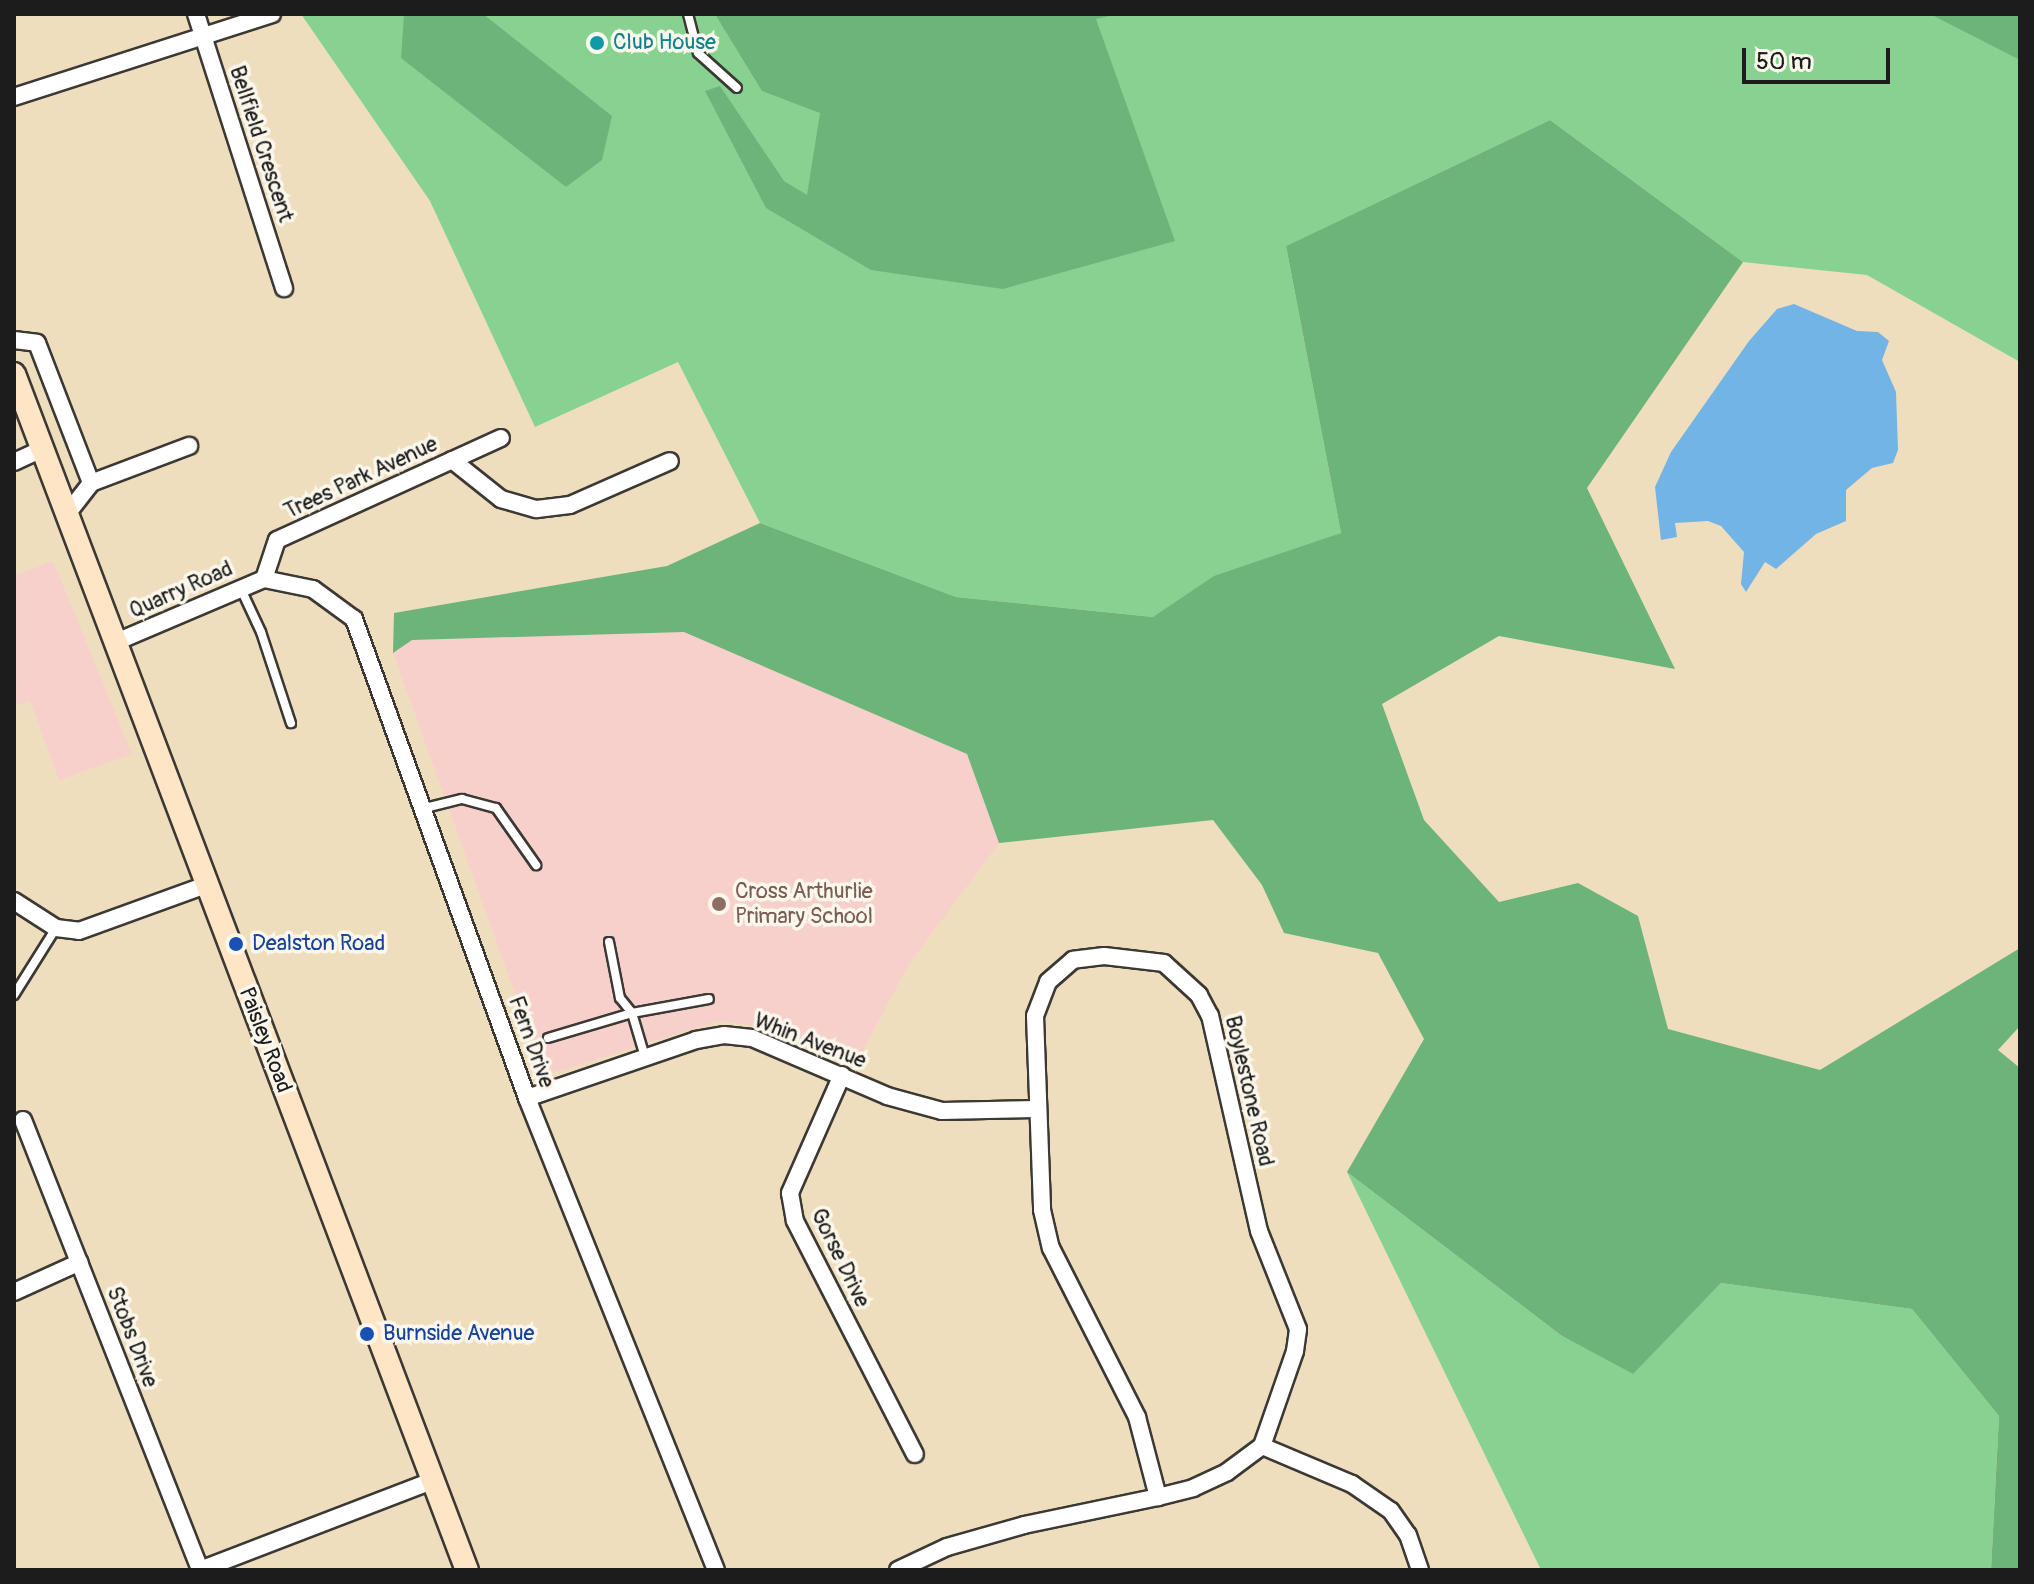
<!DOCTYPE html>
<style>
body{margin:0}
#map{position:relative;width:2034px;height:1584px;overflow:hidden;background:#efdebd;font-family:Pangolin,sans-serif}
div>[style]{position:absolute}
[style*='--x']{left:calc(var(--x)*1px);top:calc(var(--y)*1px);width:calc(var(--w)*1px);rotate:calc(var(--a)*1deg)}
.built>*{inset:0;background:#f7d0cc}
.green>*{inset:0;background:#87d290}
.forest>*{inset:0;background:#6db47a}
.water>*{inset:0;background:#72b4e6}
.roads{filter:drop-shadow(2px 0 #3c3934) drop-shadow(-2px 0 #3c3934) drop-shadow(0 2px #3c3934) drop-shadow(0 -2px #3c3934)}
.lane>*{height:8px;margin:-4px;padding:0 4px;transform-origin:4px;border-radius:4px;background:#fff}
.street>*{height:16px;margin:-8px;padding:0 8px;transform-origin:8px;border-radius:8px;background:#fff}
.secondary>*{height:22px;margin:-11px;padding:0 11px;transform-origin:11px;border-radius:11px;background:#fde5c5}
.dots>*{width:22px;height:22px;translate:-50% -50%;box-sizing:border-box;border:4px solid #fbf7ec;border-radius:50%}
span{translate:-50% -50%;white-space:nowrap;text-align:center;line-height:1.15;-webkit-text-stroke:7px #fbf7ec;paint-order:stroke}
.culture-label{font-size:22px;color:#0d838f}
.left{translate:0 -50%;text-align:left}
.street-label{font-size:22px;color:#1c1c1c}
.education-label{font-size:22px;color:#785e54}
.transit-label{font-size:22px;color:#164399}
.frame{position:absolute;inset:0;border:16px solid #1c1c1c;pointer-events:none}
.scale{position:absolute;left:1742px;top:48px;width:148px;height:36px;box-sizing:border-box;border:4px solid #1c1c1c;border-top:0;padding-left:10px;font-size:24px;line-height:28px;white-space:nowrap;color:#1c1c1c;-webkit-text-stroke:6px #fbf7ec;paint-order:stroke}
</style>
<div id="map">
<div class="built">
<div style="clip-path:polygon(53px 561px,132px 754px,59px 780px,30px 701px,14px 706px,14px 576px)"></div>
<div style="clip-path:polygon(684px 632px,967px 754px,999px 843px,909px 964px,855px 1065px,774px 1028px,718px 1021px,557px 1072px,541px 1066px,393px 653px,412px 640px)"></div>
</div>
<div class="green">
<div style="clip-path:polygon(301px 14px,2020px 14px,2020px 362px,1867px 275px,1743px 262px,1550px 120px,1286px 246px,1341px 533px,1153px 617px,956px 597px,760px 523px,678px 362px,535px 427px,430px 201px)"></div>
<div style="clip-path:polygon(1347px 1172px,1562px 1336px,1632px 1373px,1721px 1283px,1912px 1309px,1999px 1416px,1991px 1570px,1541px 1570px)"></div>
</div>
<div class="forest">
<div style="clip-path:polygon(404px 14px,483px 14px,612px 116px,602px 160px,566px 187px,401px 58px)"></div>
<div style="clip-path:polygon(715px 14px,1118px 14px,1096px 19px,1175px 241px,1003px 289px,871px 270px,766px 208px,705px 91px,720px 86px,784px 181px,807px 195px,820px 113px,762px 91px)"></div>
<div style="clip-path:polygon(1930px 14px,2020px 14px,2020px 60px)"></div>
<div style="clip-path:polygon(1550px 120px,1743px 262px,1587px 488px,1675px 669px,1499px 636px,1382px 704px,1424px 820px,1499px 902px,1578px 883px,1638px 916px,1668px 1029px,1820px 1070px,2020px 948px,2020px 1026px,1998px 1050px,2020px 1068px,2020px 1570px,1991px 1570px,1999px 1416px,1912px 1309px,1721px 1283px,1633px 1374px,1562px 1336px,1347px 1172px,1424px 1039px,1378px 953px,1284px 933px,1262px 885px,1213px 820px,999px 843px,967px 754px,684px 632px,412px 640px,393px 653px,394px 613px,667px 566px,760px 523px,956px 597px,1153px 617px,1214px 576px,1341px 533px,1286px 246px)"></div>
</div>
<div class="water">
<div style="clip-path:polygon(1794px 304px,1857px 331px,1878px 332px,1889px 341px,1882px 360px,1896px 392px,1898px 450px,1893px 463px,1872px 468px,1846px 490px,1846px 521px,1816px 534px,1776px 569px,1765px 562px,1746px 592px,1741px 584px,1744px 552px,1721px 526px,1708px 521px,1675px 523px,1677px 537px,1661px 540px,1655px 487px,1671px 452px,1749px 341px,1777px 309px)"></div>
</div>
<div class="roads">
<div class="lane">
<div style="--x:688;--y:14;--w:40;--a:75.6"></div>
<div style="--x:698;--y:53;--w:52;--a:41.9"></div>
<div style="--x:240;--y:587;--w:50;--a:65"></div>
<div style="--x:261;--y:632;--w:96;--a:71.8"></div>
<div style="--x:425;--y:808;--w:38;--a:-14"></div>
<div style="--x:462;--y:799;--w:35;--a:15"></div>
<div style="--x:496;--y:808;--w:70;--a:54.9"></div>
<div style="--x:609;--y:942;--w:57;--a:78.9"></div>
<div style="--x:620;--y:998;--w:19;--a:51"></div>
<div style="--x:632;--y:1013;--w:46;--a:73.5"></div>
<div style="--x:14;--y:995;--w:79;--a:-57.9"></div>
<div style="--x:548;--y:1038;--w:88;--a:-16.6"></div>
<div style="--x:632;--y:1013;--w:78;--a:-10.3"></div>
</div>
<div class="street">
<div style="--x:196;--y:14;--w:288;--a:72.2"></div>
<div style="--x:14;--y:97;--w:271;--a:-17.8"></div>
<div style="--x:14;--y:340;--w:23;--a:7"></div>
<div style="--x:37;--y:343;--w:150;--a:68.9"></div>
<div style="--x:452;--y:460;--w:63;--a:38.5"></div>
<div style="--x:501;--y:499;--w:37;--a:16"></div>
<div style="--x:537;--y:509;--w:33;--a:-7"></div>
<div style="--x:570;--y:505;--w:109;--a:-23.7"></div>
<div style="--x:14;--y:462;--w:31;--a:-25"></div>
<div style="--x:67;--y:514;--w:39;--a:-52"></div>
<div style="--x:91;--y:483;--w:105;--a:-20.7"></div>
<div style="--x:264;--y:579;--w:41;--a:-71.6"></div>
<div style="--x:277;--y:540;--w:246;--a:-24.5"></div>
<div style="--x:116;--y:642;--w:161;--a:-23.1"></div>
<div style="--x:264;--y:579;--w:50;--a:11.5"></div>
<div style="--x:313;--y:589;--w:51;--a:36.2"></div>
<div style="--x:354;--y:619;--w:509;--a:70.14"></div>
<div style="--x:527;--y:1098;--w:508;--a:68.18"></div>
<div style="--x:14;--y:901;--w:50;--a:32.7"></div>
<div style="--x:56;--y:928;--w:23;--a:7"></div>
<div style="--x:79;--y:931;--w:135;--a:-19.9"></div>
<div style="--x:842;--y:1075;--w:129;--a:113.8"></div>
<div style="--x:790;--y:1193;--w:28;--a:80"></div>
<div style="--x:795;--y:1221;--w:262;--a:62.8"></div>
<div style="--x:527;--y:1098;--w:179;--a:-18.9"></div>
<div style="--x:696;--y:1040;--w:28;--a:-10"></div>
<div style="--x:724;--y:1035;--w:28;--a:6"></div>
<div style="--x:752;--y:1038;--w:147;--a:23.2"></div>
<div style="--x:887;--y:1096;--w:57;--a:15.3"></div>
<div style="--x:942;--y:1111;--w:93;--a:-1.2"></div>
<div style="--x:23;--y:1120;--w:484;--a:68.5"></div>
<div style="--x:14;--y:1292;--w:72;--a:-24.4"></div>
<div style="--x:1262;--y:1446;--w:98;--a:22.9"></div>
<div style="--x:1352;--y:1484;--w:47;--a:34.7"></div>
<div style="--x:1391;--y:1511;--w:29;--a:55"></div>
<div style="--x:1408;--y:1535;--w:37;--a:71"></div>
<div style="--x:200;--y:1570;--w:251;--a:-21"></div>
<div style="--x:898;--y:1570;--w:54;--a:-25.1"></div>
<div style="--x:947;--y:1547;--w:80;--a:-15.9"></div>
<div style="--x:1024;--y:1525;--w:137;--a:-11.8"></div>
<div style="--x:1158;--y:1497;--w:36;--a:-14"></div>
<div style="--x:1193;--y:1488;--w:38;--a:-25"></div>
<div style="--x:1227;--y:1472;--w:44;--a:-36.6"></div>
<div style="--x:1262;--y:1446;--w:101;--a:-70.8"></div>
<div style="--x:1295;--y:1351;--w:22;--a:-82"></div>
<div style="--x:1298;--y:1329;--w:105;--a:-111.7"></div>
<div style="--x:1259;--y:1231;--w:221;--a:-102.8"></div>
<div style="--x:1210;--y:1016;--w:24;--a:-118"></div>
<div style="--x:1199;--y:995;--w:47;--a:-137.6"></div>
<div style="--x:1164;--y:963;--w:60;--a:-173.3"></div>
<div style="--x:1104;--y:956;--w:31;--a:173"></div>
<div style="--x:1073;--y:960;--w:33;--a:139"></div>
<div style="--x:1048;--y:982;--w:36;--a:111"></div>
<div style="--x:1035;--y:1016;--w:194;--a:87.9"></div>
<div style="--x:1042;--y:1210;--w:39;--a:77"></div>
<div style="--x:1051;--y:1248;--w:190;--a:63"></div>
<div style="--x:1137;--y:1417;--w:83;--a:75.3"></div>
</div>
<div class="secondary">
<div style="--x:14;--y:374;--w:1279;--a:69.26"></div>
</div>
</div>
<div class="dots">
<div style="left:597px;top:43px;background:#0f9aa8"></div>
<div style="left:719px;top:904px;background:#8d6e63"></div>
<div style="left:236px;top:944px;background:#1a4fb4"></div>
<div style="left:367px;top:1334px;background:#1a4fb4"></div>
</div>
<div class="culture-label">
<span class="left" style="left:613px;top:43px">Club House</span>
</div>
<div class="street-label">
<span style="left:261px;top:144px;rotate:72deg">Bellfield Crescent</span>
<span style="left:361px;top:478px;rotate:-25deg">Trees Park Avenue</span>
<span style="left:181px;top:590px;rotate:-24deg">Quarry Road</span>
<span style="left:265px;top:1040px;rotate:69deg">Paisley Road</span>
<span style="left:810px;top:1041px;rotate:21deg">Whin Avenue</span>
<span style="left:531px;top:1042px;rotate:70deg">Fern Drive</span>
<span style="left:1249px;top:1091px;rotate:77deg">Boylestone Road</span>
<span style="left:840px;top:1258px;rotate:64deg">Gorse Drive</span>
<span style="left:132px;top:1337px;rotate:69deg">Stobs Drive</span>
</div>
<div class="education-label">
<span class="left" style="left:735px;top:904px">Cross Arthurlie<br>Primary School</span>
</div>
<div class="transit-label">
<span class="left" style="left:252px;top:944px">Dealston Road</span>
<span class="left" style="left:383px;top:1334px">Burnside Avenue</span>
</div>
<div class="frame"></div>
<div class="scale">50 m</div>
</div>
